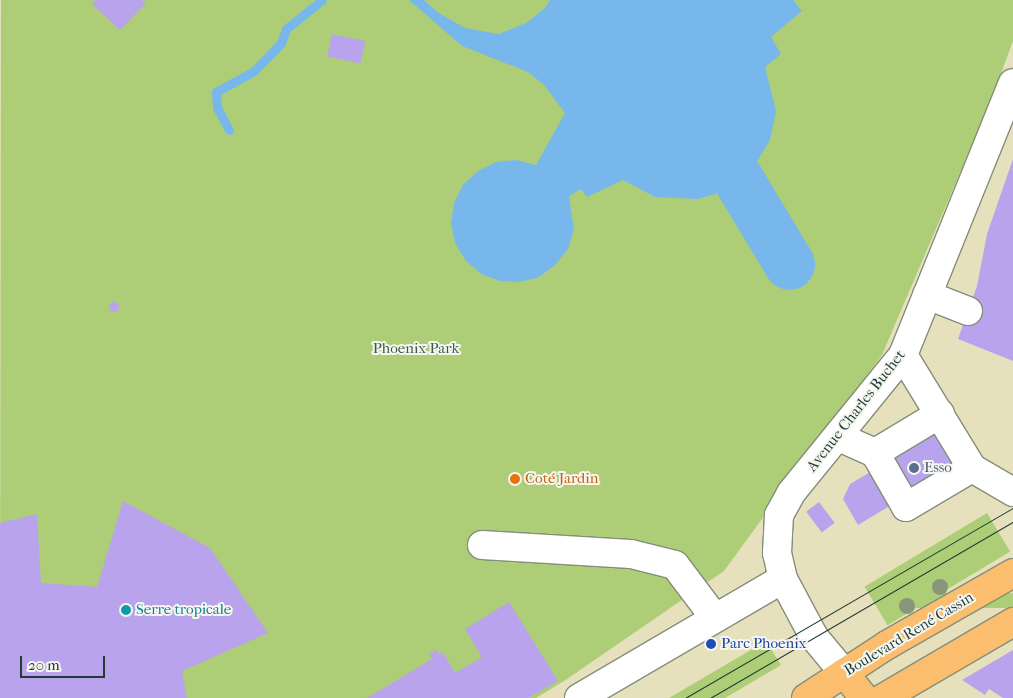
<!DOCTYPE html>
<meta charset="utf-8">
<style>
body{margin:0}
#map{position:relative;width:1013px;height:698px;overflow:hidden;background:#e7e0bd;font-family:"IM FELL French Canon",serif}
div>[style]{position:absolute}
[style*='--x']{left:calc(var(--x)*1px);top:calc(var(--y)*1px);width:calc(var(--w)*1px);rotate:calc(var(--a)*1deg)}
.green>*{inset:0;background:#adce76;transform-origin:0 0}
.water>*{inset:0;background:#78b7eb}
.stream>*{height:9px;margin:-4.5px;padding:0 4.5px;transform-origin:4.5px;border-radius:4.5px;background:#78b7eb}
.river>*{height:51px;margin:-25.5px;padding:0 25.5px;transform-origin:25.5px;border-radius:25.5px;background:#78b7eb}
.building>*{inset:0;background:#b9a3ed;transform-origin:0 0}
.round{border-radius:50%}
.roads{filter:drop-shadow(1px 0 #838e78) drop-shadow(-1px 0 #838e78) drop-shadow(0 1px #838e78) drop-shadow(0 -1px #838e78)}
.minor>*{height:28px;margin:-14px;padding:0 14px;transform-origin:14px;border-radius:14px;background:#fff}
.major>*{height:28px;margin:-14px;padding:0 14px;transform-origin:14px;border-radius:14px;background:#fbbe6e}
.tram>*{height:1px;margin:-0.5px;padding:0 0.5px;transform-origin:0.5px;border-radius:0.5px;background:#1f3d34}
.trees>*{width:16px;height:16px;margin:-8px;border-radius:50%;background:#889679}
.dots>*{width:14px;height:14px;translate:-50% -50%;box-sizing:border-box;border:2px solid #f6f6f2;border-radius:50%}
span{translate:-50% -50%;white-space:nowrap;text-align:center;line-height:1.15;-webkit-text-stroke:4px #f6f6f2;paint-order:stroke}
.park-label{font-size:15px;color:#3b5a41}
.street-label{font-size:15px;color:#1f3d34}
.service-label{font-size:15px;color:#4e5e75}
.left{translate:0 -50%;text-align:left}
.food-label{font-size:15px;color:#c56008}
.culture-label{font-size:15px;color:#0d838f}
.transit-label{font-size:15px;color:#164399}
.scale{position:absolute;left:20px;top:656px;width:85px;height:22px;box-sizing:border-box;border:2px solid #1f3d34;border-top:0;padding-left:6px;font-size:15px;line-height:18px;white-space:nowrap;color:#1f3d34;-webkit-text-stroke:4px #f6f6f2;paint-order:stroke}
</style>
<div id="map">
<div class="green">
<div style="clip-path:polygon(1px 0,1013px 0,1013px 41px,992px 98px,882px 355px,724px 571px,567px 679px,536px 698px,0 698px)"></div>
<div style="left:987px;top:513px;width:45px;height:143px;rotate:59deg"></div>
<div style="left:1013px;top:593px;width:15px;height:126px;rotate:90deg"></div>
<div style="clip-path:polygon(766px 641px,781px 665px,725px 698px,669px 698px)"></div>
</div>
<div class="water">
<div style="clip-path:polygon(409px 0,424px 0,437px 12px,465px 28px,499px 34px,526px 23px,545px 8px,550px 0,793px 0,802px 11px,771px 37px,781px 54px,765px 67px,776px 111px,770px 140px,755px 165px,715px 194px,698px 199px,655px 197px,623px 180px,587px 197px,581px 189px,569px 196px,574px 230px,568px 249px,555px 265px,539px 277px,520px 282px,500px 281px,481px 274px,466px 261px,455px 243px,451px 223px,454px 203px,463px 185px,478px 171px,496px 162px,516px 160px,536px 165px,565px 113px,544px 85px,528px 72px,462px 46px)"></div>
</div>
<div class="stream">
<div style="--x:229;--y:130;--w:26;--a:-118"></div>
<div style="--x:217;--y:107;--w:15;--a:-94"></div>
<div style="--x:216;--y:92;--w:43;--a:-28.9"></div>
<div style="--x:254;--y:71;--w:39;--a:-46"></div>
<div style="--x:281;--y:43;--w:15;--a:-70"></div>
<div style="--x:286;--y:29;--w:46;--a:-38.9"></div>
</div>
<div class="river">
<div style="--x:738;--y:179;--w:99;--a:59"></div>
</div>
<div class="building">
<div style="clip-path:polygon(95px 0,142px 0,146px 3px,120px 30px,92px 4px)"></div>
<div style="left:332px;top:34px;width:34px;height:23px;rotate:12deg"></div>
<div style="clip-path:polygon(1013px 159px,1013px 361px,958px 339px,977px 286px,987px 234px)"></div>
<div class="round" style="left:109px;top:302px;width:10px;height:10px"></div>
<div style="clip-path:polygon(959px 420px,978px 453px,858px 525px,843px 499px,850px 484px)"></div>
<div style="clip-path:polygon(123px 501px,210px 548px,268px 633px,182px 671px,187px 698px,0 698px,0 523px,37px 514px,41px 583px,97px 587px)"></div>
<div style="left:819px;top:502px;width:26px;height:16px;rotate:53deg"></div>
<div style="clip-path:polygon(509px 602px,558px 681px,528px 698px,367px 698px,432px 659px,429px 654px,437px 650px,439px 655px,443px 652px,455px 673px,482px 657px,465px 629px)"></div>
<div style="clip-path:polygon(1013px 650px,1013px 698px,1003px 698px,989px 689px,985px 695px,962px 680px)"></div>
</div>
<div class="roads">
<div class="minor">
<div style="--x:927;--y:295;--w:44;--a:21.3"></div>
<div style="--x:903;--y:355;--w:132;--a:58.6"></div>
<div style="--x:972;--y:468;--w:48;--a:30.3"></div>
<div style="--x:839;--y:437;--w:39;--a:24"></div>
<div style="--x:875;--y:453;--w:62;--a:60.1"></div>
<div style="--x:906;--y:507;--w:77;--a:-30.6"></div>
<div style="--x:875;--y:453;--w:76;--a:-31"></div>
<div style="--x:482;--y:545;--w:149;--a:3.5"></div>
<div style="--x:631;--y:554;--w:45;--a:14"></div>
<div style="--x:675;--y:565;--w:66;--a:53"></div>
<div style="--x:844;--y:673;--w:47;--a:-129.8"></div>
<div style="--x:814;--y:637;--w:66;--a:-118.1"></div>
<div style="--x:783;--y:579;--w:27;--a:-103"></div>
<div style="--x:777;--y:553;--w:38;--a:-87"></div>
<div style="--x:779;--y:515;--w:25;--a:-61"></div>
<div style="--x:791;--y:493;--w:178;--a:-50.9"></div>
<div style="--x:903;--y:355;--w:293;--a:-68"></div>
<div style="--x:579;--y:698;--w:236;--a:-30.3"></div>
</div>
<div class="major">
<div style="--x:844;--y:673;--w:32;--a:51"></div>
<div style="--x:806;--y:698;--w:97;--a:-33.2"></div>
<div style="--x:887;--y:645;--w:145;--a:-29.7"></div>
<div style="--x:883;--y:698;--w:151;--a:-30.3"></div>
</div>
</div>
<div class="tram">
<div style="--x:685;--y:698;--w:379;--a:-30.1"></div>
<div style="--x:710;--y:698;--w:350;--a:-30.2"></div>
</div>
<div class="trees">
<div style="left:940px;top:587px"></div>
<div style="left:907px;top:606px"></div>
</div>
<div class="dots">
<div style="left:914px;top:468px;background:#5c6f8a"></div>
<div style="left:515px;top:479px;background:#e8710a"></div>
<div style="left:126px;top:610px;background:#0f9aa8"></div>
<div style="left:711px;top:644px;background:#1a4fb4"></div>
</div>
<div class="park-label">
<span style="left:416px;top:349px">Phoenix Park</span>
</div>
<div class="street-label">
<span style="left:856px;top:411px;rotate:-52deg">Avenue Charles Buchet</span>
<span style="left:909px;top:634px;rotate:-31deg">Boulevard René Cassin</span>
</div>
<div class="service-label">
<span class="left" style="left:924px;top:468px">Esso</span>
</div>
<div class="food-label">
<span class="left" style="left:525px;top:479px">Coté Jardin</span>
</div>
<div class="culture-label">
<span class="left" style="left:136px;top:610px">Serre tropicale</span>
</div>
<div class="transit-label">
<span class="left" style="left:721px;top:644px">Parc Phoenix</span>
</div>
<div class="scale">20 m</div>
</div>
